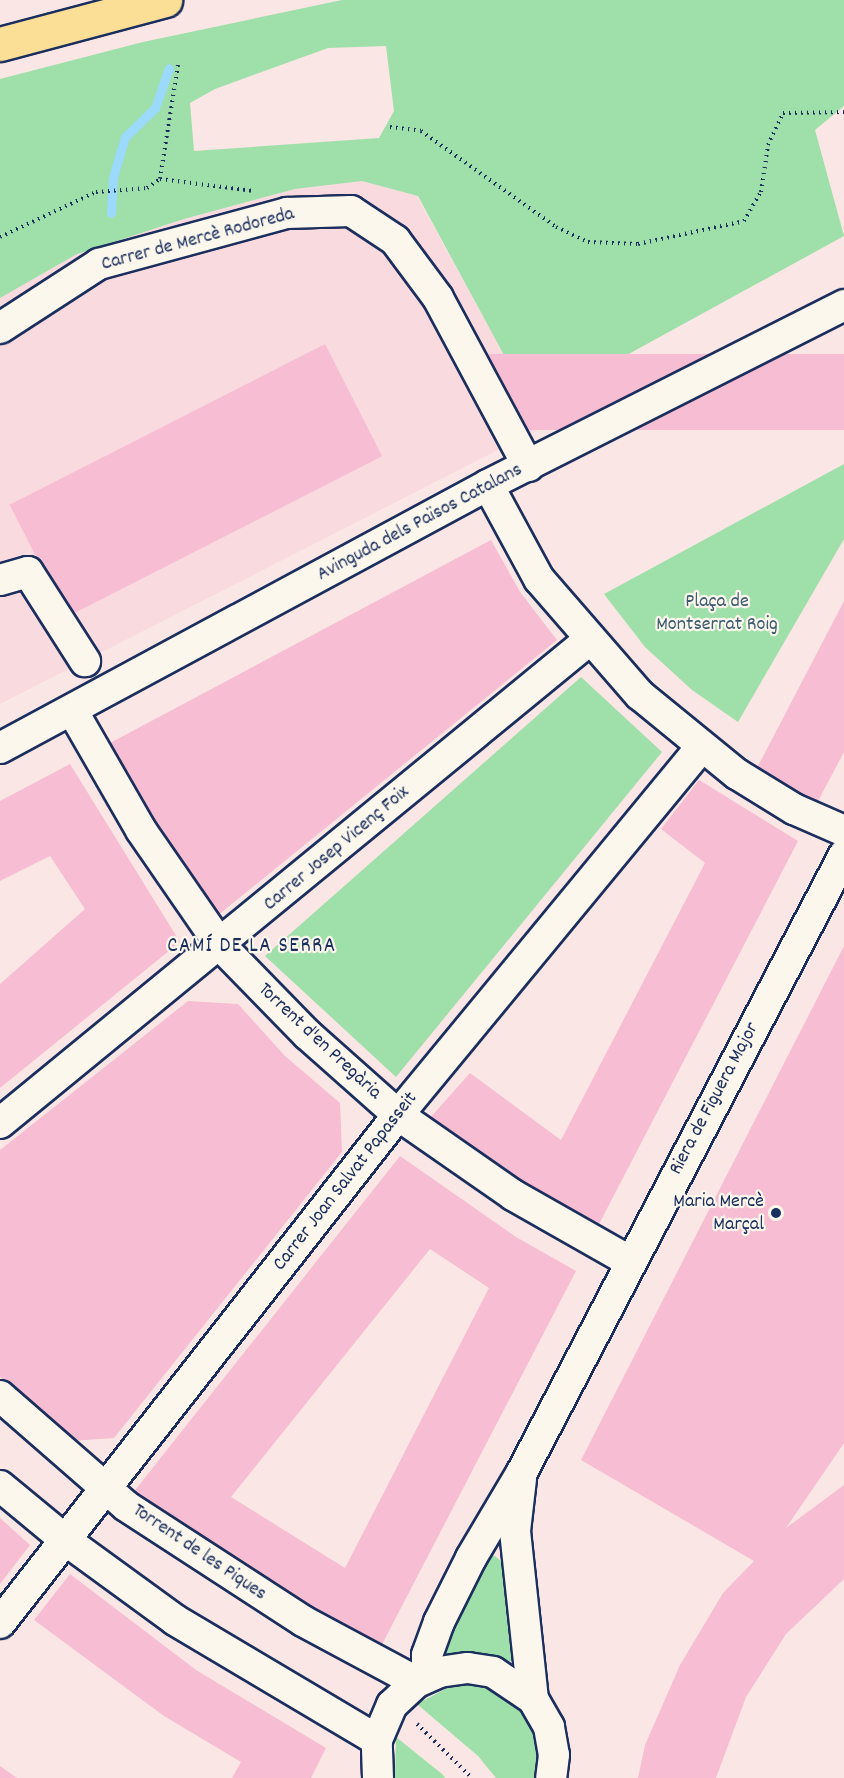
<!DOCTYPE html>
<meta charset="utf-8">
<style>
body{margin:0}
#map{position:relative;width:844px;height:1778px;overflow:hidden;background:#fae6e4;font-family:Dekko,sans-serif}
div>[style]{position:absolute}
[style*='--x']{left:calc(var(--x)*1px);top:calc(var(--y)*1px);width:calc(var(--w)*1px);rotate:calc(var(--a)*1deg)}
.built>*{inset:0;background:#f9dadf}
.green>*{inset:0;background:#9fdfa9}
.stream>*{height:9px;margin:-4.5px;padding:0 4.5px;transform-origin:4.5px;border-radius:4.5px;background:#9bdafc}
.building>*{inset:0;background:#f7bed3;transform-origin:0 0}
.path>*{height:4px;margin-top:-2px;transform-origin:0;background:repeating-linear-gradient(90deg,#1b2f5e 0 1.5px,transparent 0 6px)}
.roads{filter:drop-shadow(2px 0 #1b2f5e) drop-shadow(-2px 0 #1b2f5e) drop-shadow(0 2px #1b2f5e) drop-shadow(0 -2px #1b2f5e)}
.minor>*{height:30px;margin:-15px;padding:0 15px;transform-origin:15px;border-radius:15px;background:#fbf7ec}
.highway>*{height:33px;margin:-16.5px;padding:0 16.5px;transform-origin:16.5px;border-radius:16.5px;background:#fbdf96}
.dots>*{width:16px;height:16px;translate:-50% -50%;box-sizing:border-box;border:3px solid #fbf7ec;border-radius:50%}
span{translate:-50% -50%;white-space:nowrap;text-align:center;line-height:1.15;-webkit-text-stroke:4.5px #fbf7ec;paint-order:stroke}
.street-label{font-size:20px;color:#1b2f5e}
.park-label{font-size:20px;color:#3c5b71}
.poi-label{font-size:20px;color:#1b2f5e}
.right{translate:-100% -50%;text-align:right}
.neighbourhood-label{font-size:21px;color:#1b2f5e;letter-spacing:1.5px}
</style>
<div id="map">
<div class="built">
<div style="clip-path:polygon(362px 181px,417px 196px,543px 427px,0 704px,0 298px,77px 254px,185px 219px,295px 189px)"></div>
</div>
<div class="green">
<div style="clip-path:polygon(evenodd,342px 0,844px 0,844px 106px,815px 130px,844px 236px,532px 407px,418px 196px,362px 181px,295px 189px,184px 219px,77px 254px,0 298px,0 79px,143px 42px,342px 0,386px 46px,394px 111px,379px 138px,194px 151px,190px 103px,215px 89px,328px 48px,386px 46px)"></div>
<div style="clip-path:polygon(844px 464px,844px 539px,738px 722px,692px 690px,645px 647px,604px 594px)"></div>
<div style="clip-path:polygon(581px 677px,662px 752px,396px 1077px,265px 956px)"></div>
<div style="clip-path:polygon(492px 1554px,505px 1564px,516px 1658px,503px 1665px,449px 1658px,441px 1647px,483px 1559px)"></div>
<div style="clip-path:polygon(471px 1684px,490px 1687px,523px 1708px,542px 1742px,541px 1778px,496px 1778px,478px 1756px,417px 1704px,451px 1686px)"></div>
<div style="clip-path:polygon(396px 1737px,442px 1774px,445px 1778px,395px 1778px)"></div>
</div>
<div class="stream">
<div style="--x:111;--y:213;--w:36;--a:-87"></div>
<div style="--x:113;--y:177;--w:42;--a:-73.3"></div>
<div style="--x:125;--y:137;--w:42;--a:-44"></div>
<div style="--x:155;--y:108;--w:42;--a:-70.7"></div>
</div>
<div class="building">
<div style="left:325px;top:344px;width:126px;height:354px;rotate:63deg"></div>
<div style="left:844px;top:354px;width:76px;height:355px;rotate:90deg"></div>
<div style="clip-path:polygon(491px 540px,520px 592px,557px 640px,217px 916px,163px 836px,110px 743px)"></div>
<div style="clip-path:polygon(844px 601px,844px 752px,817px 803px,757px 768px)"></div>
<div style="clip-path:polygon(70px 764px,180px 942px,0 1088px,0 984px,85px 909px,50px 856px,0 881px,0 801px)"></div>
<div style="clip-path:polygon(699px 780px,798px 841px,597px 1228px,509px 1177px,429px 1119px,470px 1073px,561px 1140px,705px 863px,661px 829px)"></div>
<div style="clip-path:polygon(844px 946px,844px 1443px,786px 1528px,844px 1485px,844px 1579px,786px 1634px,746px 1697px,716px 1778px,638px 1778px,645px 1745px,680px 1665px,723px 1593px,754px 1561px,581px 1460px)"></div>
<div style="clip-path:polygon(188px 1001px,238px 1004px,285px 1056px,340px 1103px,342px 1152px,114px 1438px,71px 1441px,0 1377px,0 1150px)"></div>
<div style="clip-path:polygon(evenodd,400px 1156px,516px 1237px,576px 1271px,376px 1656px,132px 1494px,400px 1156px,430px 1249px,489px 1288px,345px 1568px,231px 1497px,430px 1249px)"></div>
<div style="clip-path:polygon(0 1518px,30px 1545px,0 1584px)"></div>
<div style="clip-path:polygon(70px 1574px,196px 1670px,326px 1748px,311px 1778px,232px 1778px,241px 1762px,164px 1716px,34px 1620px)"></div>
<div style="clip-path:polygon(0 1766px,17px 1778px,0 1778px)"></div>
</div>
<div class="path">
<div style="--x:178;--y:65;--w:115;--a:99"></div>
<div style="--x:160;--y:179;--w:95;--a:7.3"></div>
<div style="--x:390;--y:127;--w:31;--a:7"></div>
<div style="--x:421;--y:131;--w:166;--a:35.4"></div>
<div style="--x:556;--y:227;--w:35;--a:25"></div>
<div style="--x:588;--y:242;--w:50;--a:2.3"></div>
<div style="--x:638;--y:244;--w:108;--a:-12.2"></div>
<div style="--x:744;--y:221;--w:34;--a:-60"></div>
<div style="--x:761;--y:192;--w:48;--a:-81.5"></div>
<div style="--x:768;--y:145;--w:35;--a:-65"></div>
<div style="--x:783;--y:113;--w:61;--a:-0.9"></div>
<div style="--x:0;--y:237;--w:106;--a:-25.1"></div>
<div style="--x:96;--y:192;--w:51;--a:-4.5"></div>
<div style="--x:147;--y:188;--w:16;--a:-35"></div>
<div style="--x:417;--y:1724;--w:77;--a:44.5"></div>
</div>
<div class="roads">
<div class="minor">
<div style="--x:0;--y:328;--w:118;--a:-32.9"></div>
<div style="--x:99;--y:264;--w:195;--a:-15.2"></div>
<div style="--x:287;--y:213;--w:64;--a:-1.8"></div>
<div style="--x:351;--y:211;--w:53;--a:33.4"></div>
<div style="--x:395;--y:240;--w:72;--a:53.4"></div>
<div style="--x:438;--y:298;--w:191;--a:61.8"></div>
<div style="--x:488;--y:485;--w:107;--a:61.5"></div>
<div style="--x:539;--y:579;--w:154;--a:49"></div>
<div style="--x:640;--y:695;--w:125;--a:39.2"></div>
<div style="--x:737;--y:774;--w:67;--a:31.6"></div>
<div style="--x:794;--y:809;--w:55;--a:23.7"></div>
<div style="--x:0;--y:580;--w:29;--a:-16"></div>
<div style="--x:28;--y:572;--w:106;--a:57.4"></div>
<div style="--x:72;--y:710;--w:138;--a:60.1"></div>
<div style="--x:141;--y:830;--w:141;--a:55.4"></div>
<div style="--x:221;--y:946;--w:124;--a:45.7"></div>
<div style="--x:308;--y:1035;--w:120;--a:41.6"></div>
<div style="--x:398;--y:1115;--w:140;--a:34.8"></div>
<div style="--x:513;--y:1195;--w:133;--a:29.6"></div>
<div style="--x:0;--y:748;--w:554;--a:-28.32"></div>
<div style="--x:488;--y:485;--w:399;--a:-26.8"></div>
<div style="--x:0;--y:1123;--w:760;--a:-39.34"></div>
<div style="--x:0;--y:1396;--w:167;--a:41.1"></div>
<div style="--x:126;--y:1506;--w:211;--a:33"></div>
<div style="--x:303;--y:1621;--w:129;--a:28.2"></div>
<div style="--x:521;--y:1479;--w:52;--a:96.6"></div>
<div style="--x:515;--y:1531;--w:169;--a:83.9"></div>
<div style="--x:0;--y:1486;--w:83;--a:39.6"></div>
<div style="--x:64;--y:1539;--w:137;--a:36.1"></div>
<div style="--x:175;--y:1620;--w:235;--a:30.7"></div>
<div style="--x:0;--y:1623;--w:645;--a:-51.92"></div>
<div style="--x:398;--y:1115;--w:476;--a:-50.5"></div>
<div style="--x:427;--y:1677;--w:22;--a:-90"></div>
<div style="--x:427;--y:1655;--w:35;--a:-70"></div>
<div style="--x:439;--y:1622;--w:72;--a:-63.4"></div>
<div style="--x:471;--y:1558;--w:100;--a:-59.3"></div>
<div style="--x:522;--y:1472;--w:696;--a:-62.44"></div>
<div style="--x:378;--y:1778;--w:38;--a:-92"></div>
<div style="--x:377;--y:1740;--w:38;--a:-67"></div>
<div style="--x:392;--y:1705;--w:34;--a:-43"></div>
<div style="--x:417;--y:1682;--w:24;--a:-24"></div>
<div style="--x:439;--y:1672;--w:29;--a:-8"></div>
<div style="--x:468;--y:1668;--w:25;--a:9"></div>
<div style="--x:493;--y:1672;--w:48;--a:34"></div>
<div style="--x:533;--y:1699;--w:32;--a:60"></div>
<div style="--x:549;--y:1727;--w:28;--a:80"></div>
<div style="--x:554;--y:1755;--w:23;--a:97"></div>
</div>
<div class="highway">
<div style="--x:0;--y:44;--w:171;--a:-14.9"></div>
</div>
</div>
<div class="dots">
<div style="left:776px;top:1213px;background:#1b2f5e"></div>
</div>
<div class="street-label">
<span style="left:198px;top:240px;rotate:-15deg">Carrer de Mercè Rodoreda</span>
<span style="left:420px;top:523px;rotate:-28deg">Avinguda dels Països Catalans</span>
<span style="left:337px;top:849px;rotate:-40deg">Carrer Josep Vicenç Foix</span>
<span style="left:319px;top:1042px;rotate:43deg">Torrent d'en Pregària</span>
<span style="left:715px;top:1099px;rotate:-62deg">Riera de Figuera Major</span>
<span style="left:346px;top:1182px;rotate:-52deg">Carrer Joan Salvat Papasseit</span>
<span style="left:199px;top:1553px;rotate:34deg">Torrent de les Piques</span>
</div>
<div class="park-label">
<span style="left:717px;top:614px">Plaça de<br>Montserrat Roig</span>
</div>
<div class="poi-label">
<span class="right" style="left:764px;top:1214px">Maria Mercè<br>Marçal</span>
</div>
<div class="neighbourhood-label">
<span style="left:252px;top:947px">CAMÍ DE LA SERRA</span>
</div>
</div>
